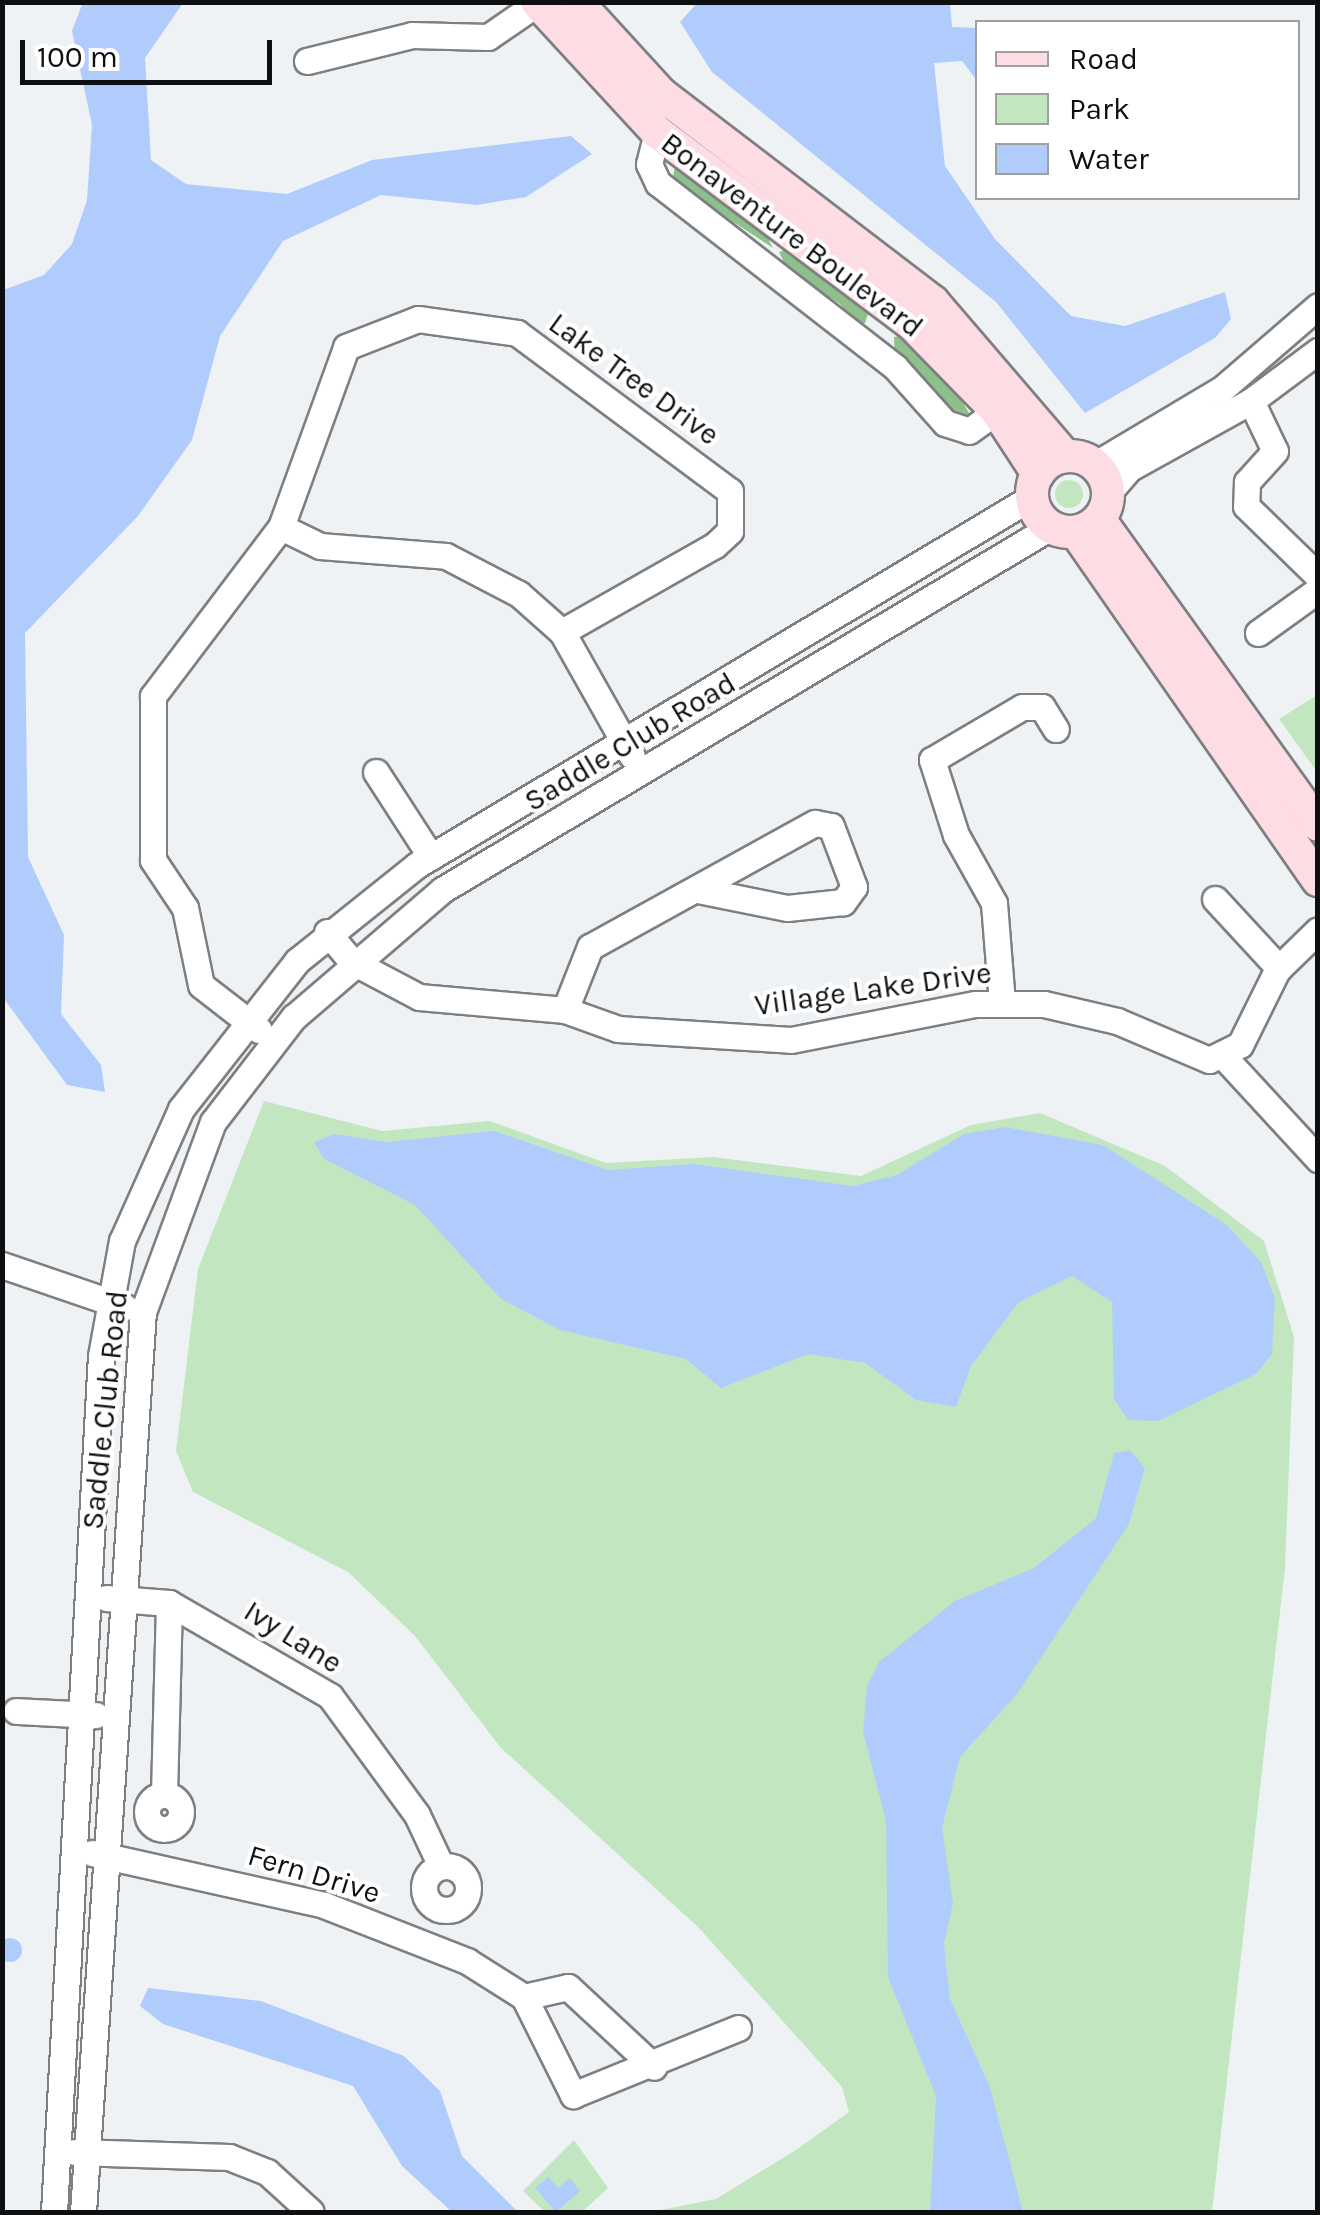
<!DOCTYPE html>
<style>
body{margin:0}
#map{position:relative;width:1320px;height:2215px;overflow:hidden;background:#eff2f4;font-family:Karla,sans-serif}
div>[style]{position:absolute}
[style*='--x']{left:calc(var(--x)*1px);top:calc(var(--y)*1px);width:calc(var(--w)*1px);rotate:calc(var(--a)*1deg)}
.green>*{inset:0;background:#c2e7c0}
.round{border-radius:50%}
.forest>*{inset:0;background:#8dc08b}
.water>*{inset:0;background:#b0ccfc}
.roads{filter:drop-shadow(2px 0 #7d7f81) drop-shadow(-2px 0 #7d7f81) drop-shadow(0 2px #7d7f81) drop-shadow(0 -2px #7d7f81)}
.minor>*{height:25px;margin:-12.5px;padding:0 12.5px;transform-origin:12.5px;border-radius:12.5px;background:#fff}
.minor>.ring{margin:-12.5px;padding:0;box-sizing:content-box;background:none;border:25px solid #fff;border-radius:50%}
.major>*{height:32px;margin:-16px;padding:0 16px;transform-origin:16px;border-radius:16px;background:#fddde3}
.major>.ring{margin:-16px;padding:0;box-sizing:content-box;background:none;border:32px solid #fddde3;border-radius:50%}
span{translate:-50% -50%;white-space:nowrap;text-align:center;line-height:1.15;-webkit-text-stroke:8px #fff;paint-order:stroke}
.street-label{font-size:30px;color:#0e0f10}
.frame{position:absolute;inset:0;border:5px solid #0e0f10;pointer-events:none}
.legend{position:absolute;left:975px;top:20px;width:325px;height:180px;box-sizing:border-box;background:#fff;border:2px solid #9f9f9f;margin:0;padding:12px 18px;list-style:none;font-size:30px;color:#0e0f10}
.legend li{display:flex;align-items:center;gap:20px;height:50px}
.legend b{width:50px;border:2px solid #9f9f9f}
.scale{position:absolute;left:20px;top:40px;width:252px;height:45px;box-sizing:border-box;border:5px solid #0e0f10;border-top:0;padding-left:12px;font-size:30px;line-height:35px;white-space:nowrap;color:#0e0f10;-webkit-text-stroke:8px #fff;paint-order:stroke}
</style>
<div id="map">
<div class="green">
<div class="round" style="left:1055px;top:480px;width:28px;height:28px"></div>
<div style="clip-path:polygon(1317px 695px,1317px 772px,1279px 719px)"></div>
<div style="clip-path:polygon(264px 1101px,382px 1131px,490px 1121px,606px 1163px,713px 1157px,861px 1176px,971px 1125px,1040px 1113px,1165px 1166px,1264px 1241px,1294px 1337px,1285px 1568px,1212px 2212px,650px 2212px,716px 2199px,796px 2150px,849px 2112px,842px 2087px,698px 1927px,501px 1748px,415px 1636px,348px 1572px,193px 1492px,176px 1451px,198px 1269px)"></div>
<div style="clip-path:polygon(574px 2140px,608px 2188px,582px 2212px,545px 2212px,523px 2191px)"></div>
</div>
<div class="forest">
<div style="clip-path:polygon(675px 166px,763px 229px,773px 248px,672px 182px)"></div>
<div style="clip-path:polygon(788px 249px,870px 308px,865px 323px,858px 328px,840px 304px,788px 271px,779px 252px)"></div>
<div style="clip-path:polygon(902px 336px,945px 374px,971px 416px,962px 419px,895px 360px,894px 337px)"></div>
</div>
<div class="water">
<div style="clip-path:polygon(83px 2px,183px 3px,145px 58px,151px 160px,186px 184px,287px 194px,372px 160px,571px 136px,592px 154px,526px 197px,477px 205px,381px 195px,283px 241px,220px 336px,192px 440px,138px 516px,25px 633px,28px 857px,64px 935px,61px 1014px,101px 1065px,105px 1092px,67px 1085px,2px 996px,3px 290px,44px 275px,72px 244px,87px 200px,92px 125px,72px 31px)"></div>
<div style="clip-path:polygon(698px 2px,950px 3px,952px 27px,977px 28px,978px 82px,962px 61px,934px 63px,945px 166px,995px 239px,1071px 316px,1125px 326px,1225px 292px,1231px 319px,1215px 338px,1085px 413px,996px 302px,712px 72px,680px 22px)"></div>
<div style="clip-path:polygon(1005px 1127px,1103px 1145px,1227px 1225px,1261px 1262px,1275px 1298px,1272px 1354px,1256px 1374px,1158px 1421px,1128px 1420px,1114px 1399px,1112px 1302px,1072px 1276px,1019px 1302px,971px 1366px,956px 1407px,916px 1400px,865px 1363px,808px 1354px,721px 1388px,686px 1359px,560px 1330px,501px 1299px,415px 1205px,324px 1159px,314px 1142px,334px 1134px,387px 1142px,494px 1131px,608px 1170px,694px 1164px,853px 1186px,897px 1175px,964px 1134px)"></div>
<div style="clip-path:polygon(1130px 1450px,1145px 1468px,1129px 1524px,1017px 1694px,960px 1757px,942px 1828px,953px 1903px,944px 1944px,950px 1999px,990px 2087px,1023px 2212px,930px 2212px,936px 2096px,888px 1977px,886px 1821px,863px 1732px,867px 1686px,879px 1662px,955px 1601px,1034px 1568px,1096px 1518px,1114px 1453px)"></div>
<div class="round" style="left:-2px;top:1938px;width:24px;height:24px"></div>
<div style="clip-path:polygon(148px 1988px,261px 2001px,404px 2056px,440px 2091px,462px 2156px,518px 2212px,452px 2212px,402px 2166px,353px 2086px,163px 2024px,140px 2006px)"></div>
<div style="clip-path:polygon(548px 2177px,558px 2188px,570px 2178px,580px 2191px,556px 2212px,535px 2188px)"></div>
</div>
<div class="roads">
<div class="minor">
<div style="--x:307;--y:61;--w:108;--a:-13.9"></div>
<div style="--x:412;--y:35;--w:76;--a:1.5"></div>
<div style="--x:488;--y:37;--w:62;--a:-34.5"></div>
<div style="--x:657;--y:132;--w:33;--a:104"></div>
<div style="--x:649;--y:164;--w:21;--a:65"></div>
<div style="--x:658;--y:183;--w:300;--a:37.8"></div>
<div style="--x:895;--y:367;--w:75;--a:48.2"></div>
<div style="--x:945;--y:423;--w:25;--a:18"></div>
<div style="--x:969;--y:431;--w:34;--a:-36"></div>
<div style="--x:1251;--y:401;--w:55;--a:64.4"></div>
<div style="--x:1275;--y:451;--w:42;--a:132.1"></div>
<div style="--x:1247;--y:482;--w:24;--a:92"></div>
<div style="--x:1246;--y:506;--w:100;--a:44.2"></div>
<div style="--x:1094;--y:465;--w:150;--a:-30.8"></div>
<div style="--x:1223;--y:388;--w:125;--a:-40.8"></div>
<div style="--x:1108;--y:493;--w:33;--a:-49"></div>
<div style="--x:1130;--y:468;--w:138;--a:-29"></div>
<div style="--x:1251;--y:401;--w:84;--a:-36.7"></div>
<div style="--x:281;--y:527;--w:43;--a:26"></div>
<div style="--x:320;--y:546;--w:126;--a:4.5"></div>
<div style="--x:446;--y:556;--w:82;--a:27.5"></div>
<div style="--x:519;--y:594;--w:57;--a:41.5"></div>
<div style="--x:562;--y:632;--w:142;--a:60.6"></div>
<div style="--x:1258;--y:633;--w:74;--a:-35.6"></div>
<div style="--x:376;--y:772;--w:101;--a:57.1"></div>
<div style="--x:1215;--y:899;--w:94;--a:47.2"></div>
<div style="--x:327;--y:932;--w:38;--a:50"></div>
<div style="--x:351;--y:961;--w:77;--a:27.9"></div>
<div style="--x:419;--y:997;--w:147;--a:5.1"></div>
<div style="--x:565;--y:1010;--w:56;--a:19.7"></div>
<div style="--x:618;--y:1029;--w:173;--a:3.6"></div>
<div style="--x:791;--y:1040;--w:187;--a:-11.1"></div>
<div style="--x:975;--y:1004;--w:69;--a:0"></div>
<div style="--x:1044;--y:1004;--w:75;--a:13.1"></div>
<div style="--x:1117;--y:1021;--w:100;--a:23"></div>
<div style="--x:1209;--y:1060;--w:34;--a:-26"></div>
<div style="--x:1240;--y:1045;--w:84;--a:-63.7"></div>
<div style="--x:1277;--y:970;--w:57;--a:-44.3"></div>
<div style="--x:1002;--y:1003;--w:100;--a:-94.6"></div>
<div style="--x:994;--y:903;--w:78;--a:-119.2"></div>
<div style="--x:956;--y:835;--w:79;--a:-107.7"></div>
<div style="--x:932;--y:760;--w:104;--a:-30.5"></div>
<div style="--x:1022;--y:707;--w:20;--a:0"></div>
<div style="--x:1042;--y:707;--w:26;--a:58"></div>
<div style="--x:565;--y:1010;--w:68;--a:-68.4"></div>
<div style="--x:590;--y:947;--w:257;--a:-28.9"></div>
<div style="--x:815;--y:823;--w:16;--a:11"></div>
<div style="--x:831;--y:826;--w:65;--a:69.3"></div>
<div style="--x:854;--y:887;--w:19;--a:126"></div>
<div style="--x:843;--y:902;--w:56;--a:173.9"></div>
<div style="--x:787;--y:908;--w:91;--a:-168.6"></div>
<div style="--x:259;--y:1030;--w:73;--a:-142.2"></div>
<div style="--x:201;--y:985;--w:79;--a:-101.7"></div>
<div style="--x:185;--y:908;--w:58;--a:-123.7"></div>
<div style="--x:153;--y:860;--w:164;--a:-90"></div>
<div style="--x:153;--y:696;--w:212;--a:-52.9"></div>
<div style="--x:281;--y:527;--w:191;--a:-70.1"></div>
<div style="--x:346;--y:347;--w:77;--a:-21.3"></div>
<div style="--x:418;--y:319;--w:100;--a:8"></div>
<div style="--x:517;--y:333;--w:265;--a:36.6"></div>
<div style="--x:730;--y:491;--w:40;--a:90"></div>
<div style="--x:730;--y:531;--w:21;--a:137"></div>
<div style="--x:715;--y:545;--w:176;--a:150.4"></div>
<div style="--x:1224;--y:1057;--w:139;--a:47.3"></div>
<div style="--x:2;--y:1265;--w:130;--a:18.9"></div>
<div style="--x:106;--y:1598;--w:63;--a:4.5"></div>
<div style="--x:169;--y:1603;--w:186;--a:30"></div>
<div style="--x:330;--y:1696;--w:147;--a:53.8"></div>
<div style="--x:417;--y:1815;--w:56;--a:64.8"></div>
<div style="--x:16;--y:1711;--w:80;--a:2.9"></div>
<div style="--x:164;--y:1794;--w:191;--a:-88.5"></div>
<div class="ring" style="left:147px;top:1795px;width:9px;height:9px"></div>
<div style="--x:92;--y:1853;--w:238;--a:12.6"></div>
<div style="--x:324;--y:1905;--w:154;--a:21.4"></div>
<div style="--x:467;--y:1961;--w:67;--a:32.3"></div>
<div style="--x:524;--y:1997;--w:110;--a:63.4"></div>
<div style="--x:573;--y:2095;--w:178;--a:-22.1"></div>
<div class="ring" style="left:424px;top:1866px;width:19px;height:19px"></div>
<div style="--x:524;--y:1997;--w:45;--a:-12.8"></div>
<div style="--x:568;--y:1987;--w:117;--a:42.9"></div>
<div style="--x:75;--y:2152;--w:154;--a:1.9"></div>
<div style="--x:229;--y:2157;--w:41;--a:21.5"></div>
<div style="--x:267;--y:2172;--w:59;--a:42.3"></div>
<div style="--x:54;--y:2212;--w:857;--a:-86.86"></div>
<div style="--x:101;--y:1356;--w:117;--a:-79.7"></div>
<div style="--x:122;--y:1241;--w:145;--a:-65.9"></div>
<div style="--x:181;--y:1109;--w:188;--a:-51.9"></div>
<div style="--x:297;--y:961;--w:154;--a:-38.7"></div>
<div style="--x:417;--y:865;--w:717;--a:-30.9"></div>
<div style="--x:83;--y:2212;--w:902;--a:-86.19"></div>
<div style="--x:143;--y:1312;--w:202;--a:-69.8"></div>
<div style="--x:213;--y:1122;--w:133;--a:-52.4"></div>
<div style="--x:294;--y:1017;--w:195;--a:-40.6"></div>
<div style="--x:442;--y:890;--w:707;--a:-30.81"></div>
</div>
<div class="major">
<div style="--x:537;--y:2;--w:177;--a:47.3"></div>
<div style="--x:657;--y:132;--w:321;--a:37"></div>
<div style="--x:913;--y:325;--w:120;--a:45.7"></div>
<div style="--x:997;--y:411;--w:75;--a:56.9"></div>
<div style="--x:577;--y:2;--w:125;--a:47.6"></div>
<div style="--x:661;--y:94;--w:342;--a:37.4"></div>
<div style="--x:933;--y:302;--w:203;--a:49.4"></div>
<div class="ring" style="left:1032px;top:456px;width:44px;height:44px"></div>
<div style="--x:1099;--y:519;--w:376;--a:54.4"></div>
<div style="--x:1076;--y:532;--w:424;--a:55.2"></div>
</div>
</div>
<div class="street-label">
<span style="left:792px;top:235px;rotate:37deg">Bonaventure Boulevard</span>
<span style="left:634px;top:379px;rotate:36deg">Lake Tree Drive</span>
<span style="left:630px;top:742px;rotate:-31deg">Saddle Club Road</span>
<span style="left:873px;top:989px;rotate:-8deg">Village Lake Drive</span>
<span style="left:105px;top:1410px;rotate:-84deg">Saddle Club Road</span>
<span style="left:293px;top:1637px;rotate:32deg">Ivy Lane</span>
<span style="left:314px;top:1874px;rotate:17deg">Fern Drive</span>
</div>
<div class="frame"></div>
<ul class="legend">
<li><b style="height:12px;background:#fddde3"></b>Road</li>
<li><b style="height:28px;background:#c2e7c0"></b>Park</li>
<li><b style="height:28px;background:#b0ccfc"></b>Water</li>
</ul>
<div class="scale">100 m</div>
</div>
